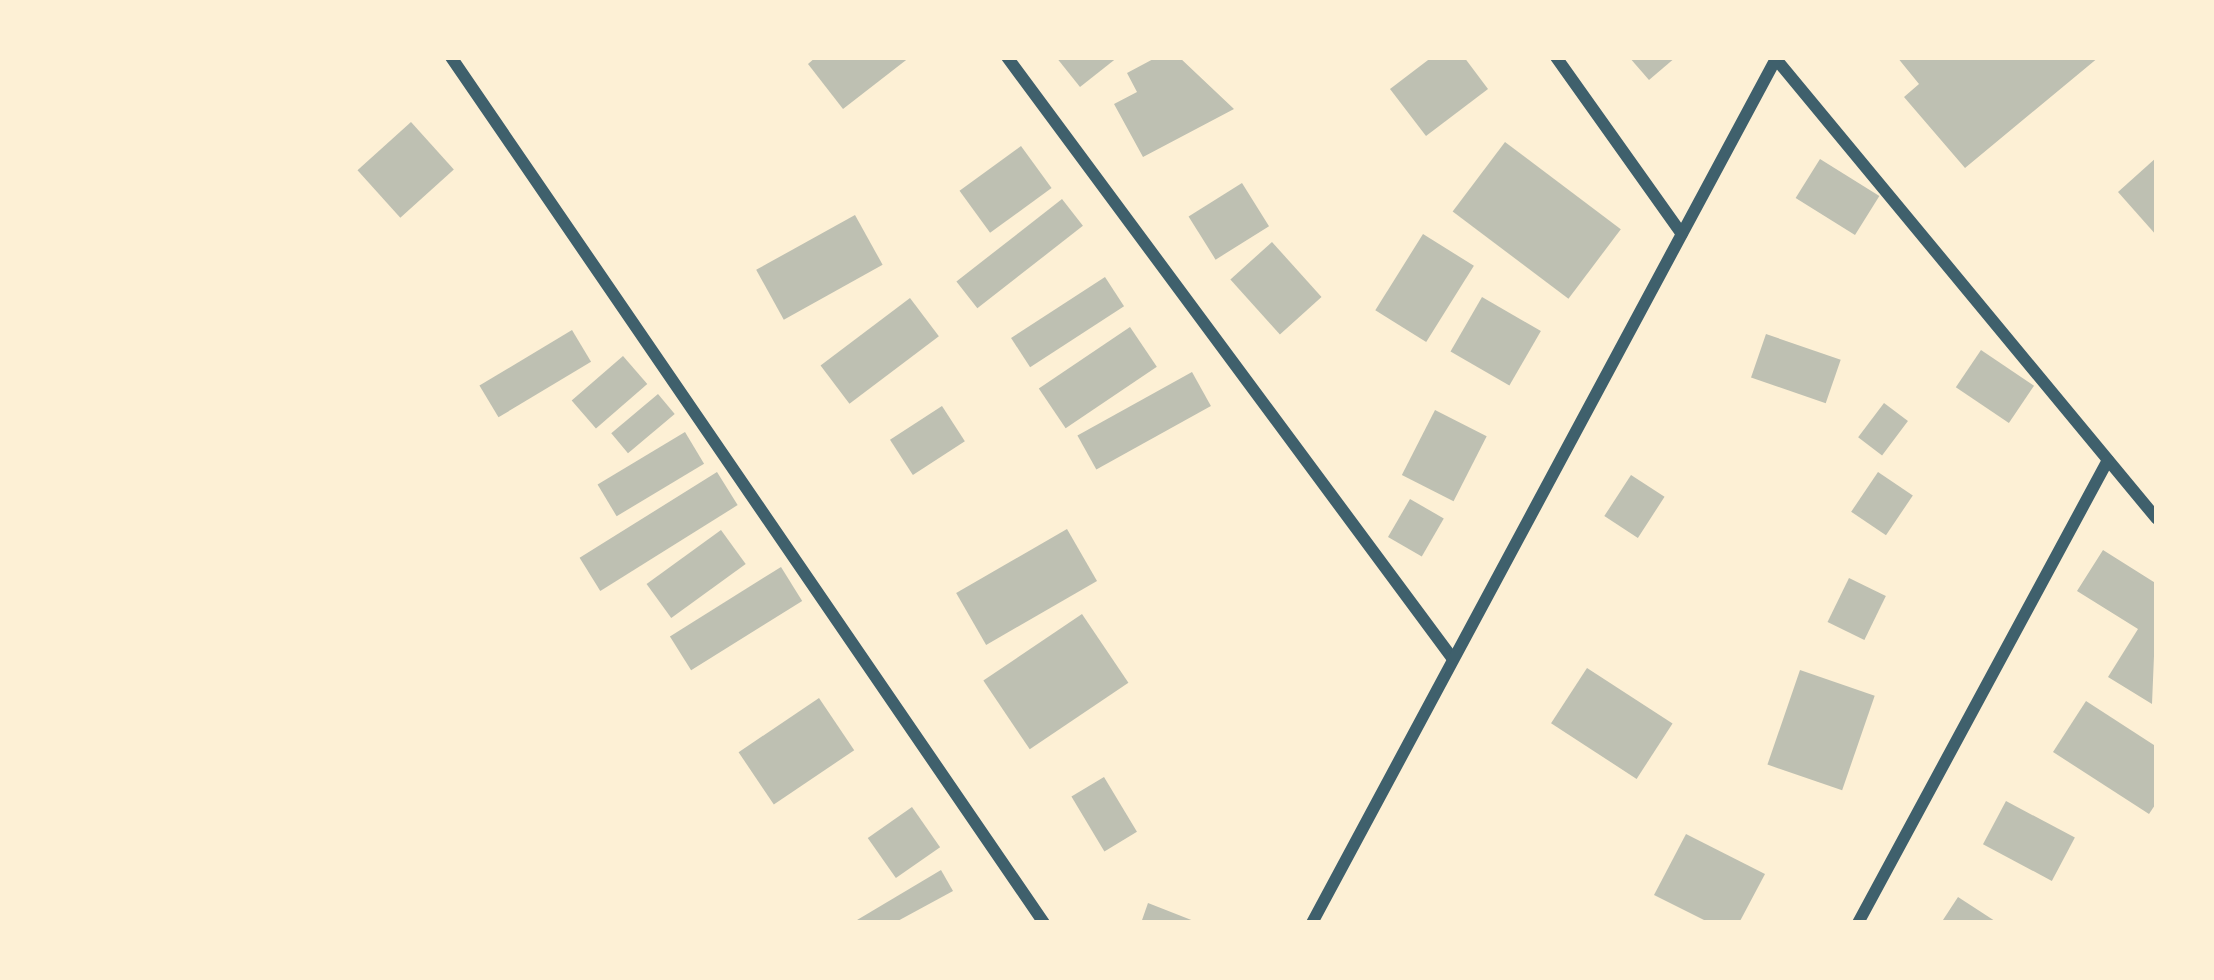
<!DOCTYPE html>
<style>
body{margin:0}
#map{position:relative;width:2214px;height:980px;overflow:hidden;background:#fdf0d5;font-family:Ubuntu,sans-serif}
div>[style]{position:absolute}
[style*='--x']{left:calc(var(--x)*1px);top:calc(var(--y)*1px);width:calc(var(--w)*1px);rotate:calc(var(--a)*1deg)}
.building>*{inset:0;background:#bec0b2;transform-origin:0 0}
.minor>*{height:12px;margin:-6px;padding:0 6px;transform-origin:6px;border-radius:6px;background:#3f606c}
span{translate:-50% -50%;white-space:nowrap;text-align:center;line-height:1.15;-webkit-text-stroke:12px #fdf0d5;paint-order:stroke}
.frame{position:absolute;inset:0;border:60px solid #fdf0d5;pointer-events:none}
</style>
<div id="map">
<div class="building">
<div style="clip-path:polygon(816px 57px,910px 57px,843px 109px,808px 64px)"></div>
<div style="clip-path:polygon(1056px 57px,1118px 57px,1080px 87px)"></div>
<div style="clip-path:polygon(1157px 57px,1179px 57px,1234px 109px,1143px 157px,1114px 104px,1137px 92px,1127px 73px)"></div>
<div style="clip-path:polygon(1432px 57px,1464px 57px,1488px 89px,1426px 136px,1390px 89px)"></div>
<div style="clip-path:polygon(1629px 57px,1676px 57px,1649px 80px)"></div>
<div style="clip-path:polygon(1897px 57px,2099px 57px,1965px 168px,1904px 97px,1919px 84px)"></div>
<div style="left:411px;top:122px;width:64px;height:72px;rotate:48deg"></div>
<div style="left:1505px;top:142px;width:145px;height:87px;rotate:37deg"></div>
<div style="left:1021px;top:146px;width:52px;height:76px;rotate:54deg"></div>
<div style="clip-path:polygon(2157px 157px,2157px 236px,2118px 192px)"></div>
<div style="left:1820px;top:159px;width:70px;height:46px;rotate:32deg"></div>
<div style="left:1242px;top:183px;width:51px;height:63px;rotate:58deg"></div>
<div style="left:1062px;top:199px;width:34px;height:134px;rotate:52deg"></div>
<div style="left:855px;top:215px;width:57px;height:113px;rotate:61deg"></div>
<div style="left:1423px;top:234px;width:60px;height:90px;rotate:32deg"></div>
<div style="left:1272px;top:242px;width:74px;height:56px;rotate:48deg"></div>
<div style="left:1105px;top:277px;width:35px;height:112px;rotate:57deg"></div>
<div style="left:1482px;top:297px;width:68px;height:63px;rotate:30deg"></div>
<div style="left:910px;top:298px;width:48px;height:112px;rotate:53deg"></div>
<div style="left:1130px;top:327px;width:48px;height:110px;rotate:56deg"></div>
<div style="left:572px;top:330px;width:37px;height:108px;rotate:59deg"></div>
<div style="left:1766px;top:334px;width:79px;height:46px;rotate:19deg"></div>
<div style="left:1981px;top:350px;width:64px;height:45px;rotate:34deg"></div>
<div style="left:623px;top:356px;width:37px;height:68px;rotate:49deg"></div>
<div style="left:1192px;top:372px;width:39px;height:131px;rotate:61deg"></div>
<div style="left:658px;top:394px;width:26px;height:61px;rotate:50deg"></div>
<div style="left:1884px;top:403px;width:30px;height:43px;rotate:37deg"></div>
<div style="left:942px;top:406px;width:42px;height:62px;rotate:57deg"></div>
<div style="left:1435px;top:410px;width:58px;height:73px;rotate:27deg"></div>
<div style="left:685px;top:432px;width:37px;height:102px;rotate:59deg"></div>
<div style="left:717px;top:472px;width:39px;height:162px;rotate:58deg"></div>
<div style="left:1878px;top:472px;width:42px;height:48px;rotate:34deg"></div>
<div style="left:1631px;top:475px;width:40px;height:49px;rotate:33deg"></div>
<div style="left:1410px;top:499px;width:39px;height:44px;rotate:30deg"></div>
<div style="left:1067px;top:529px;width:60px;height:128px;rotate:60deg"></div>
<div style="left:721px;top:530px;width:42px;height:92px;rotate:54deg"></div>
<div style="clip-path:polygon(2103px 550px,2157px 584px,2152px 704px,2108px 677px,2138px 629px,2077px 591px)"></div>
<div style="left:781px;top:567px;width:40px;height:131px;rotate:58deg"></div>
<div style="left:1849px;top:578px;width:41px;height:49px;rotate:26deg"></div>
<div style="left:1082px;top:614px;width:83px;height:119px;rotate:56deg"></div>
<div style="left:1587px;top:668px;width:102px;height:66px;rotate:33deg"></div>
<div style="left:1800px;top:670px;width:79px;height:100px;rotate:19deg"></div>
<div style="left:819px;top:698px;width:63px;height:97px;rotate:56deg"></div>
<div style="clip-path:polygon(2086px 701px,2157px 747px,2157px 802px,2149px 814px,2053px 752px)"></div>
<div style="left:1104px;top:777px;width:64px;height:38px;rotate:59deg"></div>
<div style="left:2006px;top:801px;width:78px;height:49px;rotate:28deg"></div>
<div style="left:912px;top:807px;width:49px;height:54px;rotate:55deg"></div>
<div style="clip-path:polygon(1686px 834px,1765px 874px,1739px 923px,1710px 923px,1654px 895px)"></div>
<div style="clip-path:polygon(941px 870px,953px 891px,894px 923px,852px 923px)"></div>
<div style="clip-path:polygon(1958px 897px,1998px 923px,1941px 923px)"></div>
<div style="clip-path:polygon(1148px 903px,1199px 923px,1141px 923px)"></div>
</div>
<div class="minor">
<div style="--x:451;--y:57;--w:1050;--a:55.6"></div>
<div style="--x:1007;--y:57;--w:749;--a:53.47"></div>
<div style="--x:1556;--y:57;--w:217;--a:54.6"></div>
<div style="--x:1776;--y:59;--w:597;--a:50.37"></div>
<div style="--x:1312;--y:923;--w:983;--a:-61.77"></div>
<div style="--x:1858;--y:923;--w:526;--a:-61.63"></div>
</div>
<div class="frame"></div>
</div>
